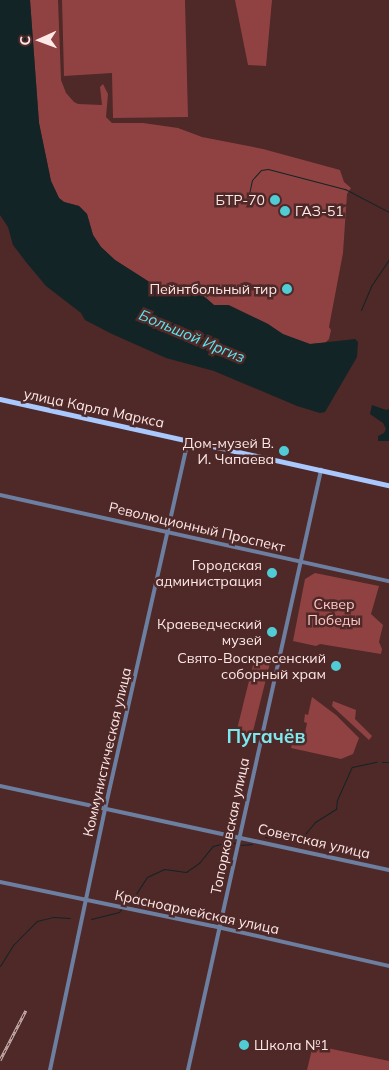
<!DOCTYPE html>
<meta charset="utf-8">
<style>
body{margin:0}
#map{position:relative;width:389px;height:1070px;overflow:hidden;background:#4f2828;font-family:Mulish,sans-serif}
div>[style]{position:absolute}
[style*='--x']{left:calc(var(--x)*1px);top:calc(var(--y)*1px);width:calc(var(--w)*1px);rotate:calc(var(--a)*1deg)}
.green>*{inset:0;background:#904242;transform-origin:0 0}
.water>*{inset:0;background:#122425}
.stream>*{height:1px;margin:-0.5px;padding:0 0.5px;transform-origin:0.5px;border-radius:0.5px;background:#122425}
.minor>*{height:4px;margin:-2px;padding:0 2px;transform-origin:2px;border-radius:2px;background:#6c7fa0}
.major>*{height:4.5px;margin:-2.25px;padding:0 2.25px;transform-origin:2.25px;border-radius:2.25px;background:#a9c8fe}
.rail>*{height:3px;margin-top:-1.5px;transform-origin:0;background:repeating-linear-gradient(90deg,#4f2828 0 4px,#ccb2b1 0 8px);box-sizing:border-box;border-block:1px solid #ccb2b1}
.dots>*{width:14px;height:14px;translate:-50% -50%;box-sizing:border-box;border:2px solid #4f2828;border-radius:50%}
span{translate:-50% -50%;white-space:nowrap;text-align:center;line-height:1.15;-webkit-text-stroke:5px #4f2828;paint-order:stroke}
.poi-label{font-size:14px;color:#fde8e7}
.right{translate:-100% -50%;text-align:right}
.left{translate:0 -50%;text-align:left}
.street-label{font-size:14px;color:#fde8e7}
.park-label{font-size:14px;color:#fec9c7}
.water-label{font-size:15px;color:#5aeaf4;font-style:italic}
.district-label{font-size:19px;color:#7ce8ef;font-weight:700}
.north{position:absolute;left:15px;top:15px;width:50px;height:50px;-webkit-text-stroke:4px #4f2828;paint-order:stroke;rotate:268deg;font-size:14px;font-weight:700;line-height:20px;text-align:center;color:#fde8e7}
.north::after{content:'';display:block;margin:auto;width:18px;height:22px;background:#fde8e7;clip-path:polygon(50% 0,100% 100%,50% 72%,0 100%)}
</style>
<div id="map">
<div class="green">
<div style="clip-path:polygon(30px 0,58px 0,61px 80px,66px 93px,74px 102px,78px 104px,102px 105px,100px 87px,103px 84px,108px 94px,106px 117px,112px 123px,143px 123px,178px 128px,202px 137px,263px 149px,340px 170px,344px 182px,351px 188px,347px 194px,343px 253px,329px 327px,331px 330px,329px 339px,325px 343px,310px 344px,283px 335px,268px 324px,229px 305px,214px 305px,199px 292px,189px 291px,179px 286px,167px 287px,151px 283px,115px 260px,101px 247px,93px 235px,87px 214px,79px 206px,64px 202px,59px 198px,51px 181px,39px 123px)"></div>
<div style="clip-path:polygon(62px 0,185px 0,188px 117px,113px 118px,112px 73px,64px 76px)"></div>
<div style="clip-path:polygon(235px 0,272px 0,266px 66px,248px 65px)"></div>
<div style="clip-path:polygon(315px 573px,379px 586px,371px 614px,383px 625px,379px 642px,382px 649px,381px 654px,320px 644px,316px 646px,293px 641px,305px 579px)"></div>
<div style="left:255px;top:657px;width:16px;height:76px;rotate:14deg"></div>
<div style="clip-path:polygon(312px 697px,336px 715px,359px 738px,353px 754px,341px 759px,291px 748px,294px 736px,304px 738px,307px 723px,304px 722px,305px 714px,308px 715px)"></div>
<div style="clip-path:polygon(333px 701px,356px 710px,355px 719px,372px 736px,369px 740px,332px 706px)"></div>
<div style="clip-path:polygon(313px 1045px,389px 1061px,389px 1070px,307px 1070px)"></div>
</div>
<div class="water">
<div style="clip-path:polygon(0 0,30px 0,39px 123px,51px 181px,59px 198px,64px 202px,79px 206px,87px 214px,93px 235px,101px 247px,115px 260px,151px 283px,167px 287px,179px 286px,189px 291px,199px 292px,214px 305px,228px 305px,268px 324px,283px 334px,310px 344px,355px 339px,358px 342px,357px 357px,325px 412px,320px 413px,297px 406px,214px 371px,166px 358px,112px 334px,85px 320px,81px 313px,46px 286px,26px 262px,13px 245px,8px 227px,0 215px)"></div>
<div style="clip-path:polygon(372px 405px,386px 410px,389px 409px,389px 441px,378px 441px,378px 436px,384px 433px,386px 429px,383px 423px,370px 414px)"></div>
</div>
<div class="stream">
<div style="--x:249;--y:194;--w:14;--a:-78"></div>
<div style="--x:252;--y:180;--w:13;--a:-48"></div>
<div style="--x:261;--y:170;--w:7;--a:-8"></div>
<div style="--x:268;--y:169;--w:80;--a:14.6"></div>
<div style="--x:345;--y:189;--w:50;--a:27.6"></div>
<div style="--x:251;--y:196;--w:2;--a:63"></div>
<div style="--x:361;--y:310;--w:26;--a:-67"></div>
<div style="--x:371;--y:286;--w:32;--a:-56"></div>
<div style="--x:382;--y:762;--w:7;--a:0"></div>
<div style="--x:265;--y:837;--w:26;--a:7"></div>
<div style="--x:291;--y:840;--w:15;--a:-23"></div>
<div style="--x:305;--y:834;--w:16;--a:-50"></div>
<div style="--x:315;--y:822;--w:25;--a:-32"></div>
<div style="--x:336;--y:809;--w:9;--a:-84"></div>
<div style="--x:337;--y:800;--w:36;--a:-66"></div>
<div style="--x:352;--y:767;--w:25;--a:-12"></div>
<div style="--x:241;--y:845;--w:11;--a:-5"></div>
<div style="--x:125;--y:905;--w:9;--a:-36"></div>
<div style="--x:132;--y:900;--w:27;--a:-57"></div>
<div style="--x:147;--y:877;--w:19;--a:-25"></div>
<div style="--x:164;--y:869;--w:22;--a:8"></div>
<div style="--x:186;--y:872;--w:16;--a:-35"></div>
<div style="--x:199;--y:863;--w:22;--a:-51"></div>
<div style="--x:213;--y:846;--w:16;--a:-15"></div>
<div style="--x:228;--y:842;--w:7;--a:8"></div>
<div style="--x:91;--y:919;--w:29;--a:-14"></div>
<div style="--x:119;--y:912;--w:5;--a:-53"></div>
<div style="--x:0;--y:966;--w:25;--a:-58"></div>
<div style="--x:13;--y:945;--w:34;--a:-45"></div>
<div style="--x:37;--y:921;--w:16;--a:-14"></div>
<div style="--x:53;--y:917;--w:17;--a:3"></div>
</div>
<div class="minor">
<div style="--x:0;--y:495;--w:398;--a:12.5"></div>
<div style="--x:0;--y:786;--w:398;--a:12.2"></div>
<div style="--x:0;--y:882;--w:217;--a:11.7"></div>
<div style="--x:213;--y:926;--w:180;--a:12.8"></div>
<div style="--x:50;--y:1070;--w:267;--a:-78.1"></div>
<div style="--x:105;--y:809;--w:378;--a:-77.3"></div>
<div style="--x:188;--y:1070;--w:615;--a:-77.5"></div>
</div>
<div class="major">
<div style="--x:0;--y:399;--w:398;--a:12.5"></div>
</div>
<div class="rail">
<div style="--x:0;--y:1060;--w:56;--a:-62.5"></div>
</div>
<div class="dots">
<div style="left:275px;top:200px;background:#51ccd4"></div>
<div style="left:285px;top:211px;background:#51ccd4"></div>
<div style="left:287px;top:289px;background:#51ccd4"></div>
<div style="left:284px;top:451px;background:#51ccd4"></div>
<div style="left:272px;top:573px;background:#51ccd4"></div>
<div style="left:272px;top:632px;background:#51ccd4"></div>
<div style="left:336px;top:666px;background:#51ccd4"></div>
<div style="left:244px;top:1045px;background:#51ccd4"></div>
</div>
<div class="poi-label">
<span class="right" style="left:265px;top:200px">БТР-70</span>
<span class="left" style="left:295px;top:211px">ГАЗ-51</span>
<span class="right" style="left:277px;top:289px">Пейнтбольный тир</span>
<span class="right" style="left:274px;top:451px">Дом-музей В.<br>И. Чапаева</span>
<span class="right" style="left:262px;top:573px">Городская<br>администрация</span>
<span class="right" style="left:262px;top:632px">Краеведческий<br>музей</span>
<span class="right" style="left:326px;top:666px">Свято-Воскресенский<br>соборный храм</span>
<span class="left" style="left:254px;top:1045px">Школа №1</span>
</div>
<div class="street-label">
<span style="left:94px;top:408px;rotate:12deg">улица Карла Маркса</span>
<span style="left:197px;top:527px;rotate:13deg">Революционный Проспект</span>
<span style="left:107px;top:752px;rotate:-77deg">Коммунистическая улица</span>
<span style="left:230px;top:826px;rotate:-78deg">Топорковская улица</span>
<span style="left:314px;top:841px;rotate:13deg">Советская улица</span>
<span style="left:197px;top:912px;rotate:12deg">Красноармейская улица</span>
</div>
<div class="park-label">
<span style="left:334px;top:612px">Сквер<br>Победы</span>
</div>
<div class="water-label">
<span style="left:192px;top:336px;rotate:23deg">Большой Иргиз</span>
</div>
<div class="district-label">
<span style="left:266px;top:737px">Пугачёв</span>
</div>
<div class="north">С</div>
</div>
